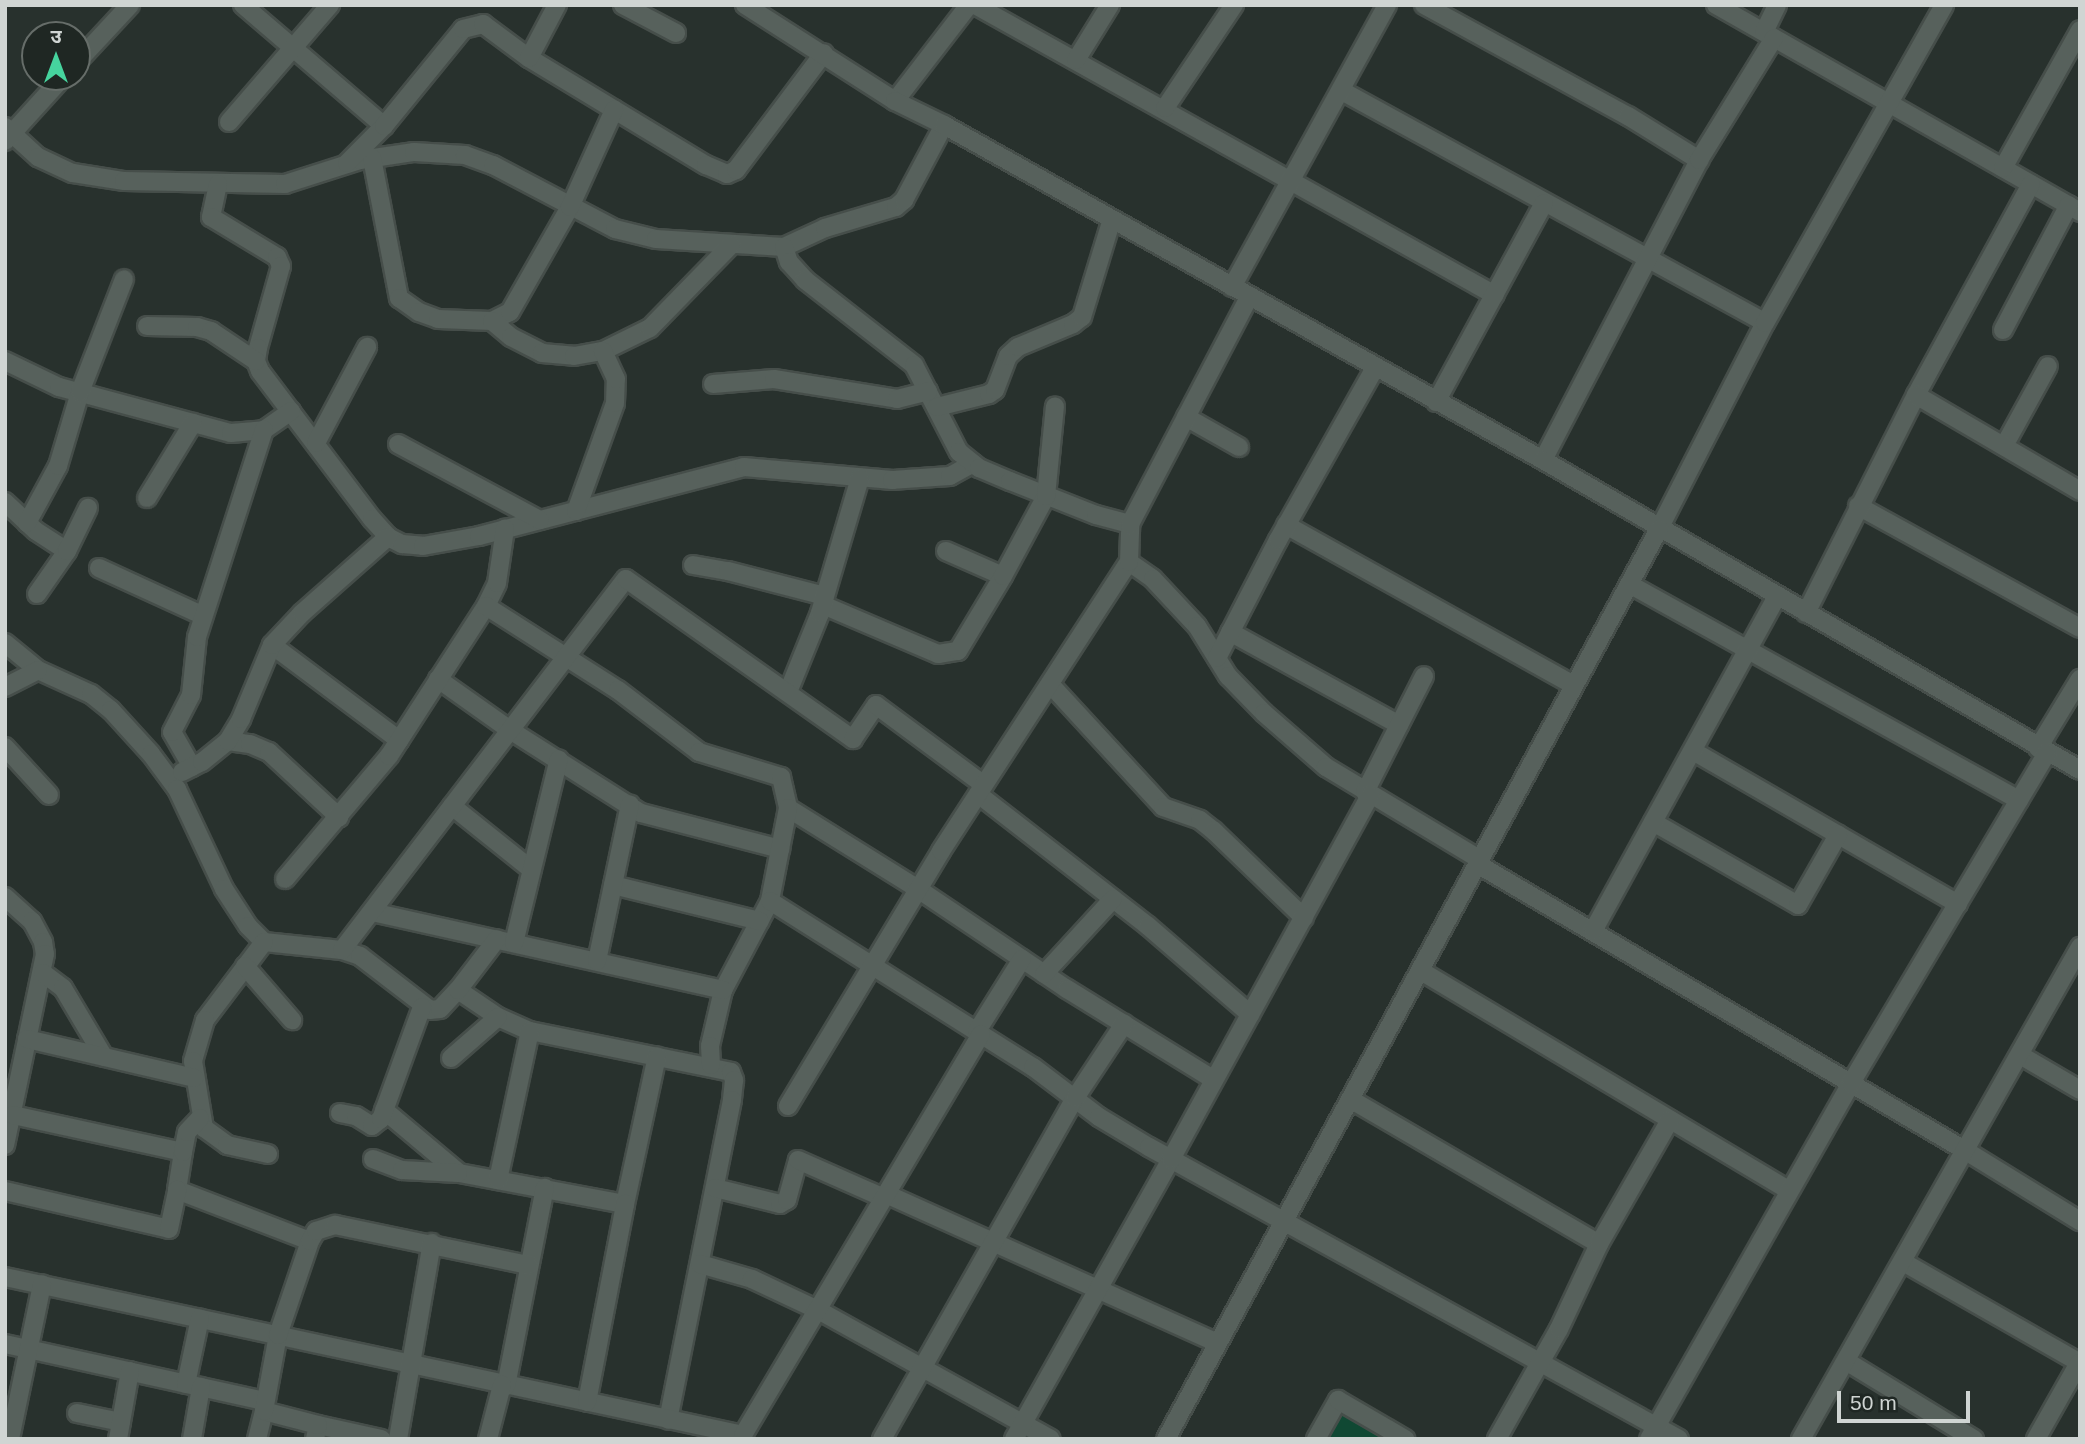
<!DOCTYPE html>
<meta charset="utf-8">
<style>
body{margin:0}
#map{position:relative;width:2085px;height:1444px;overflow:hidden;background:#28312d;font-family:Helvetica,"Noto Sans Devanagari",sans-serif}
div>[style]{position:absolute}
[style*='--x']{left:calc(var(--x)*1px);top:calc(var(--y)*1px);width:calc(var(--w)*1px);rotate:calc(var(--a)*1deg)}
.green>*{inset:0;background:#104833}
.roads{filter:drop-shadow(2px 0 #464e4a) drop-shadow(-2px 0 #464e4a) drop-shadow(0 2px #464e4a) drop-shadow(0 -2px #464e4a)}
.minor>*{height:18px;margin:-9px;padding:0 9px;transform-origin:9px;border-radius:9px;background:#57615c}
.tertiary>*{height:18px;margin:-9px;padding:0 9px;transform-origin:9px;border-radius:9px;background:#57615c}
span{translate:-50% -50%;white-space:nowrap;text-align:center;line-height:1.15;-webkit-text-stroke:7px #1f2723;paint-order:stroke}
.frame{position:absolute;inset:0;border:7px solid #d0d5d3;pointer-events:none}
.north{position:absolute;left:21px;top:21px;width:70px;height:70px;box-sizing:border-box;background:#1f2723;border:2px solid #666d69;border-radius:50%;rotate:0deg;font-size:19px;font-weight:700;line-height:28px;text-align:center;color:#d0d5d3}
.north::after{content:'';display:block;margin:auto;width:24px;height:32px;background:#46d49e;clip-path:polygon(50% 0,100% 100%,50% 72%,0 100%)}
.scale{position:absolute;left:1837px;top:1391px;width:133px;height:32px;box-sizing:border-box;border:4px solid #d0d5d3;border-top:0;padding-left:9px;font-size:21px;line-height:24px;white-space:nowrap;color:#d0d5d3;-webkit-text-stroke:5px #1f2723;paint-order:stroke}
</style>
<div id="map">
<div class="green">
<div style="clip-path:polygon(1342px 1413px,1387px 1439px,1328px 1439px)"></div>
</div>
<div class="roads">
<div class="minor">
<div style="--x:243;--y:5;--w:186;--a:40.6"></div>
<div style="--x:623;--y:5;--w:60;--a:27.8"></div>
<div style="--x:975;--y:5;--w:595;--a:29.15"></div>
<div style="--x:1424;--y:5;--w:232;--a:28.6"></div>
<div style="--x:1628;--y:116;--w:84;--a:31.8"></div>
<div style="--x:1716;--y:5;--w:419;--a:29.6"></div>
<div style="--x:1764;--y:32;--w:30;--a:-64"></div>
<div style="--x:529;--y:58;--w:207;--a:31.2"></div>
<div style="--x:706;--y:165;--w:23;--a:23"></div>
<div style="--x:727;--y:174;--w:10;--a:-24"></div>
<div style="--x:736;--y:170;--w:146;--a:-53.1"></div>
<div style="--x:1076;--y:60;--w:65;--a:-58.3"></div>
<div style="--x:1342;--y:91;--w:482;--a:28.7"></div>
<div style="--x:895;--y:101;--w:121;--a:-52.4"></div>
<div style="--x:1165;--y:108;--w:124;--a:-56.2"></div>
<div style="--x:229;--y:122;--w:155;--a:-49.2"></div>
<div style="--x:5;--y:127;--w:45;--a:42.3"></div>
<div style="--x:38;--y:157;--w:38;--a:25"></div>
<div style="--x:73;--y:173;--w:52;--a:8.9"></div>
<div style="--x:124;--y:181;--w:161;--a:1.1"></div>
<div style="--x:285;--y:184;--w:79;--a:-17.7"></div>
<div style="--x:360;--y:160;--w:55;--a:-8.4"></div>
<div style="--x:414;--y:152;--w:51;--a:3.4"></div>
<div style="--x:465;--y:155;--w:30;--a:20"></div>
<div style="--x:493;--y:165;--w:138;--a:27.7"></div>
<div style="--x:615;--y:229;--w:42;--a:13.7"></div>
<div style="--x:656;--y:239;--w:128;--a:3.6"></div>
<div style="--x:784;--y:247;--w:45;--a:-24.9"></div>
<div style="--x:825;--y:228;--w:74;--a:-16.5"></div>
<div style="--x:896;--y:207;--w:11;--a:-41"></div>
<div style="--x:904;--y:200;--w:85;--a:-61.9"></div>
<div style="--x:372;--y:158;--w:143;--a:79.1"></div>
<div style="--x:399;--y:298;--w:24;--a:35"></div>
<div style="--x:419;--y:312;--w:20;--a:20"></div>
<div style="--x:438;--y:319;--w:54;--a:2.1"></div>
<div style="--x:492;--y:321;--w:20;--a:-27"></div>
<div style="--x:510;--y:312;--w:121;--a:-60.3"></div>
<div style="--x:570;--y:207;--w:107;--a:-65.6"></div>
<div style="--x:347;--y:163;--w:52;--a:-45"></div>
<div style="--x:384;--y:126;--w:125;--a:-50.8"></div>
<div style="--x:463;--y:29;--w:21;--a:-14"></div>
<div style="--x:483;--y:24;--w:57;--a:36.5"></div>
<div style="--x:529;--y:58;--w:60;--a:-62.2"></div>
<div style="--x:2003;--y:168;--w:158;--a:-60.8"></div>
<div style="--x:218;--y:184;--w:34;--a:102"></div>
<div style="--x:211;--y:217;--w:77;--a:31.2"></div>
<div style="--x:277;--y:257;--w:10;--a:66"></div>
<div style="--x:281;--y:266;--w:85;--a:105.7"></div>
<div style="--x:258;--y:348;--w:13;--a:99"></div>
<div style="--x:256;--y:361;--w:11;--a:68"></div>
<div style="--x:260;--y:371;--w:186;--a:52.9"></div>
<div style="--x:372;--y:519;--w:24;--a:48"></div>
<div style="--x:388;--y:537;--w:16;--a:27"></div>
<div style="--x:402;--y:544;--w:21;--a:5"></div>
<div style="--x:423;--y:546;--w:57;--a:-10.1"></div>
<div style="--x:479;--y:536;--w:274;--a:-14.6"></div>
<div style="--x:744;--y:467;--w:149;--a:5"></div>
<div style="--x:892;--y:480;--w:58;--a:-3.9"></div>
<div style="--x:950;--y:476;--w:26;--a:-29"></div>
<div style="--x:784;--y:247;--w:16;--a:72"></div>
<div style="--x:789;--y:262;--w:24;--a:48"></div>
<div style="--x:805;--y:280;--w:138;--a:37.9"></div>
<div style="--x:914;--y:365;--w:98;--a:62.7"></div>
<div style="--x:959;--y:452;--w:26;--a:39"></div>
<div style="--x:979;--y:468;--w:34;--a:23"></div>
<div style="--x:1010;--y:481;--w:92;--a:21.6"></div>
<div style="--x:1096;--y:515;--w:35;--a:15"></div>
<div style="--x:1232;--y:287;--w:322;--a:-61.2"></div>
<div style="--x:492;--y:321;--w:25;--a:40"></div>
<div style="--x:511;--y:337;--w:35;--a:27"></div>
<div style="--x:542;--y:353;--w:32;--a:5"></div>
<div style="--x:574;--y:356;--w:29;--a:-10"></div>
<div style="--x:603;--y:351;--w:52;--a:-26.1"></div>
<div style="--x:650;--y:328;--w:116;--a:-45.7"></div>
<div style="--x:147;--y:326;--w:50;--a:1.1"></div>
<div style="--x:197;--y:327;--w:15;--a:16"></div>
<div style="--x:211;--y:331;--w:54;--a:33.7"></div>
<div style="--x:2003;--y:330;--w:141;--a:-62.2"></div>
<div style="--x:5;--y:361;--w:60;--a:25.7"></div>
<div style="--x:59;--y:387;--w:178;--a:15"></div>
<div style="--x:231;--y:433;--w:33;--a:-5"></div>
<div style="--x:264;--y:430;--w:33;--a:-35"></div>
<div style="--x:713;--y:384;--w:61;--a:-4.7"></div>
<div style="--x:774;--y:379;--w:125;--a:9.2"></div>
<div style="--x:897;--y:399;--w:32;--a:-14"></div>
<div style="--x:1916;--y:395;--w:240;--a:-61.4"></div>
<div style="--x:1436;--y:402;--w:226;--a:-61.5"></div>
<div style="--x:937;--y:407;--w:54;--a:-14"></div>
<div style="--x:989;--y:394;--w:7;--a:-34"></div>
<div style="--x:995;--y:390;--w:36;--a:-69"></div>
<div style="--x:1008;--y:356;--w:13;--a:-42"></div>
<div style="--x:1018;--y:347;--w:60;--a:-22.7"></div>
<div style="--x:1073;--y:324;--w:11;--a:-38"></div>
<div style="--x:1082;--y:317;--w:102;--a:-73"></div>
<div style="--x:1186;--y:417;--w:61;--a:29.5"></div>
<div style="--x:316;--y:443;--w:109;--a:-62"></div>
<div style="--x:398;--y:444;--w:161;--a:28.2"></div>
<div style="--x:2004;--y:446;--w:91;--a:-61.2"></div>
<div style="--x:1543;--y:460;--w:338;--a:-62.5"></div>
<div style="--x:1699;--y:160;--w:143;--a:-58.4"></div>
<div style="--x:147;--y:498;--w:88;--a:-58.5"></div>
<div style="--x:5;--y:502;--w:42;--a:43.1"></div>
<div style="--x:36;--y:531;--w:37;--a:33"></div>
<div style="--x:1858;--y:506;--w:253;--a:28.8"></div>
<div style="--x:576;--y:511;--w:115;--a:-70.1"></div>
<div style="--x:615;--y:403;--w:24;--a:-88"></div>
<div style="--x:616;--y:379;--w:31;--a:-115"></div>
<div style="--x:27;--y:523;--w:65;--a:-61.5"></div>
<div style="--x:58;--y:466;--w:77;--a:-73.4"></div>
<div style="--x:80;--y:392;--w:121;--a:-68.7"></div>
<div style="--x:1286;--y:525;--w:329;--a:29.1"></div>
<div style="--x:1659;--y:529;--w:232;--a:-62.8"></div>
<div style="--x:1765;--y:323;--w:365;--a:-60.6"></div>
<div style="--x:946;--y:551;--w:62;--a:23.7"></div>
<div style="--x:1129;--y:562;--w:29;--a:35"></div>
<div style="--x:1153;--y:579;--w:64;--a:46.9"></div>
<div style="--x:1197;--y:626;--w:59;--a:58.2"></div>
<div style="--x:1228;--y:676;--w:52;--a:45.8"></div>
<div style="--x:1264;--y:713;--w:82;--a:41.1"></div>
<div style="--x:1326;--y:767;--w:181;--a:31"></div>
<div style="--x:693;--y:565;--w:36;--a:10"></div>
<div style="--x:728;--y:571;--w:100;--a:14.5"></div>
<div style="--x:99;--y:568;--w:115;--a:24.6"></div>
<div style="--x:1629;--y:584;--w:446;--a:29"></div>
<div style="--x:37;--y:594;--w:52;--a:-55.1"></div>
<div style="--x:67;--y:551;--w:48;--a:-64"></div>
<div style="--x:823;--y:605;--w:125;--a:23.1"></div>
<div style="--x:938;--y:654;--w:20;--a:-9"></div>
<div style="--x:958;--y:651;--w:87;--a:-59"></div>
<div style="--x:1003;--y:576;--w:91;--a:-61.7"></div>
<div style="--x:1046;--y:496;--w:90;--a:-84.3"></div>
<div style="--x:486;--y:606;--w:25;--a:-64"></div>
<div style="--x:497;--y:583;--w:55;--a:-81.6"></div>
<div style="--x:1806;--y:613;--w:244;--a:-63.2"></div>
<div style="--x:1916;--y:395;--w:190;--a:30.3"></div>
<div style="--x:1230;--y:632;--w:193;--a:28.8"></div>
<div style="--x:5;--y:643;--w:43;--a:39.3"></div>
<div style="--x:38;--y:670;--w:58;--a:24.4"></div>
<div style="--x:91;--y:694;--w:26;--a:39"></div>
<div style="--x:111;--y:710;--w:59;--a:47.7"></div>
<div style="--x:151;--y:754;--w:44;--a:53.4"></div>
<div style="--x:177;--y:789;--w:110;--a:64.8"></div>
<div style="--x:224;--y:889;--w:44;--a:57"></div>
<div style="--x:248;--y:926;--w:23;--a:45"></div>
<div style="--x:264;--y:942;--w:78;--a:5.9"></div>
<div style="--x:342;--y:950;--w:19;--a:18"></div>
<div style="--x:360;--y:956;--w:88;--a:37.6"></div>
<div style="--x:430;--y:1010;--w:10;--a:-6"></div>
<div style="--x:440;--y:1009;--w:26;--a:-47"></div>
<div style="--x:458;--y:990;--w:48;--a:34"></div>
<div style="--x:498;--y:1017;--w:35;--a:24"></div>
<div style="--x:530;--y:1031;--w:205;--a:11.5"></div>
<div style="--x:731;--y:1072;--w:9;--a:69"></div>
<div style="--x:734;--y:1080;--w:20;--a:96"></div>
<div style="--x:732;--y:1100;--w:326;--a:101.3"></div>
<div style="--x:272;--y:645;--w:159;--a:36.8"></div>
<div style="--x:1217;--y:658;--w:133;--a:-62.7"></div>
<div style="--x:1278;--y:540;--w:197;--a:-60.6"></div>
<div style="--x:438;--y:679;--w:88;--a:35.3"></div>
<div style="--x:510;--y:730;--w:155;--a:32.4"></div>
<div style="--x:641;--y:813;--w:144;--a:14.5"></div>
<div style="--x:1050;--y:684;--w:167;--a:47.4"></div>
<div style="--x:1163;--y:807;--w:39;--a:19"></div>
<div style="--x:1200;--y:820;--w:18;--a:38"></div>
<div style="--x:1214;--y:831;--w:125;--a:44"></div>
<div style="--x:5;--y:687;--w:37;--a:-27"></div>
<div style="--x:788;--y:692;--w:85;--a:-67.9"></div>
<div style="--x:820;--y:613;--w:141;--a:-73.5"></div>
<div style="--x:228;--y:741;--w:22;--a:8"></div>
<div style="--x:250;--y:744;--w:21;--a:23"></div>
<div style="--x:269;--y:752;--w:96;--a:42.9"></div>
<div style="--x:5;--y:747;--w:65;--a:47.5"></div>
<div style="--x:2038;--y:748;--w:81;--a:-58.7"></div>
<div style="--x:1693;--y:751;--w:306;--a:30"></div>
<div style="--x:192;--y:767;--w:40;--a:-119.7"></div>
<div style="--x:172;--y:732;--w:42;--a:-62.8"></div>
<div style="--x:191;--y:695;--w:58;--a:-84.1"></div>
<div style="--x:197;--y:637;--w:218;--a:-72.1"></div>
<div style="--x:182;--y:772;--w:22;--a:-27"></div>
<div style="--x:202;--y:762;--w:33;--a:-39"></div>
<div style="--x:228;--y:741;--w:26;--a:-59"></div>
<div style="--x:241;--y:719;--w:80;--a:-67.3"></div>
<div style="--x:272;--y:645;--w:44;--a:-46.8"></div>
<div style="--x:302;--y:613;--w:115;--a:-41.5"></div>
<div style="--x:1365;--y:792;--w:130;--a:-63"></div>
<div style="--x:978;--y:794;--w:215;--a:37.8"></div>
<div style="--x:1148;--y:926;--w:135;--a:40.8"></div>
<div style="--x:452;--y:806;--w:102;--a:38.7"></div>
<div style="--x:788;--y:808;--w:153;--a:31.9"></div>
<div style="--x:918;--y:889;--w:179;--a:33.9"></div>
<div style="--x:1067;--y:989;--w:172;--a:31.7"></div>
<div style="--x:1653;--y:822;--w:167;--a:29.8"></div>
<div style="--x:1798;--y:905;--w:81;--a:-60.3"></div>
<div style="--x:1479;--y:865;--w:565;--a:30.42"></div>
<div style="--x:1966;--y:1151;--w:134;--a:31.6"></div>
<div style="--x:285;--y:879;--w:161;--a:-49.8"></div>
<div style="--x:389;--y:756;--w:179;--a:-57.1"></div>
<div style="--x:486;--y:606;--w:156;--a:32.5"></div>
<div style="--x:618;--y:690;--w:102;--a:37.4"></div>
<div style="--x:699;--y:752;--w:86;--a:17"></div>
<div style="--x:781;--y:777;--w:32;--a:77"></div>
<div style="--x:788;--y:808;--w:95;--a:101"></div>
<div style="--x:770;--y:901;--w:101;--a:117.8"></div>
<div style="--x:723;--y:990;--w:57;--a:103.1"></div>
<div style="--x:710;--y:1046;--w:19;--a:87"></div>
<div style="--x:613;--y:885;--w:151;--a:13.8"></div>
<div style="--x:5;--y:897;--w:36;--a:42"></div>
<div style="--x:32;--y:921;--w:24;--a:62"></div>
<div style="--x:43;--y:942;--w:12;--a:81"></div>
<div style="--x:45;--y:954;--w:195;--a:101.8"></div>
<div style="--x:770;--y:901;--w:311;--a:32.3"></div>
<div style="--x:1033;--y:1067;--w:83;--a:37.1"></div>
<div style="--x:1099;--y:1117;--w:58;--a:31"></div>
<div style="--x:1149;--y:1147;--w:605;--a:28.85"></div>
<div style="--x:372;--y:912;--w:360;--a:12.5"></div>
<div style="--x:1593;--y:931;--w:382;--a:-61.2"></div>
<div style="--x:264;--y:942;--w:98;--a:127.1"></div>
<div style="--x:205;--y:1020;--w:43;--a:106.3"></div>
<div style="--x:193;--y:1061;--w:68;--a:80.7"></div>
<div style="--x:204;--y:1128;--w:29;--a:36"></div>
<div style="--x:227;--y:1145;--w:42;--a:12.4"></div>
<div style="--x:514;--y:943;--w:189;--a:-76.3"></div>
<div style="--x:342;--y:950;--w:467;--a:-52.6"></div>
<div style="--x:626;--y:579;--w:278;--a:35.2"></div>
<div style="--x:853;--y:739;--w:41;--a:-55.9"></div>
<div style="--x:876;--y:705;--w:134;--a:36.5"></div>
<div style="--x:597;--y:961;--w:160;--a:-78.1"></div>
<div style="--x:245;--y:966;--w:72;--a:49"></div>
<div style="--x:1421;--y:971;--w:428;--a:30.8"></div>
<div style="--x:43;--y:973;--w:25;--a:37"></div>
<div style="--x:63;--y:988;--w:80;--a:59.3"></div>
<div style="--x:1044;--y:974;--w:102;--a:-47.4"></div>
<div style="--x:458;--y:990;--w:64;--a:-52.6"></div>
<div style="--x:977;--y:1031;--w:85;--a:-58"></div>
<div style="--x:27;--y:1039;--w:172;--a:13.1"></div>
<div style="--x:2020;--y:1055;--w:69;--a:30.3"></div>
<div style="--x:451;--y:1058;--w:62;--a:-41.1"></div>
<div style="--x:1350;--y:1099;--w:288;--a:30.2"></div>
<div style="--x:788;--y:1106;--w:297;--a:-59"></div>
<div style="--x:941;--y:851;--w:345;--a:-57"></div>
<div style="--x:1129;--y:562;--w:38;--a:-88"></div>
<div style="--x:1130;--y:524;--w:256;--a:-62.3"></div>
<div style="--x:384;--y:1110;--w:98;--a:40"></div>
<div style="--x:459;--y:1173;--w:169;--a:10.6"></div>
<div style="--x:625;--y:1204;--w:151;--a:-77.8"></div>
<div style="--x:340;--y:1113;--w:16;--a:11"></div>
<div style="--x:356;--y:1116;--w:19;--a:32"></div>
<div style="--x:372;--y:1126;--w:11;--a:-38"></div>
<div style="--x:381;--y:1119;--w:119;--a:-69.9"></div>
<div style="--x:13;--y:1115;--w:174;--a:12.3"></div>
<div style="--x:183;--y:1152;--w:38;--a:99"></div>
<div style="--x:177;--y:1190;--w:142;--a:21"></div>
<div style="--x:183;--y:1152;--w:20;--a:-79"></div>
<div style="--x:187;--y:1132;--w:19;--a:-47"></div>
<div style="--x:373;--y:1159;--w:31;--a:21"></div>
<div style="--x:402;--y:1170;--w:56;--a:3.1"></div>
<div style="--x:498;--y:1180;--w:152;--a:-77.9"></div>
<div style="--x:715;--y:1188;--w:67;--a:13.8"></div>
<div style="--x:780;--y:1204;--w:8;--a:-30"></div>
<div style="--x:787;--y:1200;--w:41;--a:-74.6"></div>
<div style="--x:798;--y:1160;--w:94;--a:23.8"></div>
<div style="--x:5;--y:1191;--w:168;--a:13"></div>
<div style="--x:169;--y:1229;--w:40;--a:-78"></div>
<div style="--x:886;--y:1194;--w:363;--a:24.2"></div>
<div style="--x:1903;--y:1262;--w:204;--a:29.7"></div>
<div style="--x:700;--y:1264;--w:54;--a:16.1"></div>
<div style="--x:752;--y:1279;--w:73;--a:25.2"></div>
<div style="--x:818;--y:1310;--w:266;--a:29"></div>
<div style="--x:5;--y:1277;--w:755;--a:12.08"></div>
<div style="--x:743;--y:1435;--w:466;--a:-59.3"></div>
<div style="--x:5;--y:1344;--w:266;--a:12.4"></div>
<div style="--x:1846;--y:1361;--w:150;--a:31.4"></div>
<div style="--x:186;--y:1384;--w:67;--a:-78"></div>
<div style="--x:506;--y:1386;--w:202;--a:-78.9"></div>
<div style="--x:587;--y:1402;--w:202;--a:-79.1"></div>
<div style="--x:77;--y:1413;--w:45;--a:11.6"></div>
<div style="--x:318;--y:1425;--w:65;--a:12.5"></div>
<div style="--x:10;--y:1439;--w:158;--a:-78.3"></div>
<div style="--x:118;--y:1439;--w:69;--a:-80"></div>
<div style="--x:192;--y:1439;--w:53;--a:-80.2"></div>
<div style="--x:257;--y:1439;--w:29;--a:-76"></div>
<div style="--x:315;--y:1439;--w:14;--a:-78"></div>
<div style="--x:318;--y:1425;--w:56;--a:-165.5"></div>
<div style="--x:264;--y:1411;--w:77;--a:-79.6"></div>
<div style="--x:278;--y:1335;--w:99;--a:-71.2"></div>
<div style="--x:310;--y:1241;--w:12;--a:-59"></div>
<div style="--x:316;--y:1231;--w:20;--a:-18"></div>
<div style="--x:335;--y:1225;--w:198;--a:11.7"></div>
<div style="--x:398;--y:1439;--w:199;--a:-80.2"></div>
<div style="--x:488;--y:1439;--w:56;--a:-75.5"></div>
<div style="--x:882;--y:1439;--w:392;--a:-60.5"></div>
<div style="--x:1075;--y:1098;--w:89;--a:-56.5"></div>
<div style="--x:1014;--y:1439;--w:321;--a:-60.7"></div>
<div style="--x:1171;--y:1159;--w:415;--a:-61.3"></div>
<div style="--x:1316;--y:1439;--w:45;--a:-60.6"></div>
<div style="--x:1338;--y:1400;--w:78;--a:30.2"></div>
<div style="--x:1497;--y:1439;--w:126;--a:-60.6"></div>
<div style="--x:1559;--y:1329;--w:94;--a:-64.8"></div>
<div style="--x:1599;--y:1244;--w:143;--a:-60.2"></div>
<div style="--x:1801;--y:1439;--w:566;--a:-60.44"></div>
<div style="--x:2036;--y:1439;--w:87;--a:-60.5"></div>
</div>
<div class="tertiary">
<div style="--x:745;--y:5;--w:178;--a:32.6"></div>
<div style="--x:895;--y:101;--w:55;--a:26.1"></div>
<div style="--x:944;--y:125;--w:686;--a:29.22"></div>
<div style="--x:1543;--y:460;--w:620;--a:30"></div>
<div style="--x:77;--y:62;--w:78;--a:-47.1"></div>
<div style="--x:5;--y:141;--w:86;--a:-47.8"></div>
<div style="--x:1166;--y:1439;--w:1035;--a:-61.55"></div>
<div style="--x:1649;--y:1439;--w:409;--a:-60.4"></div>
<div style="--x:1851;--y:1083;--w:384;--a:-59.3"></div>
</div>
</div>
<div class="frame"></div>
<div class="north">उ</div>
<div class="scale">50 m</div>
</div>
